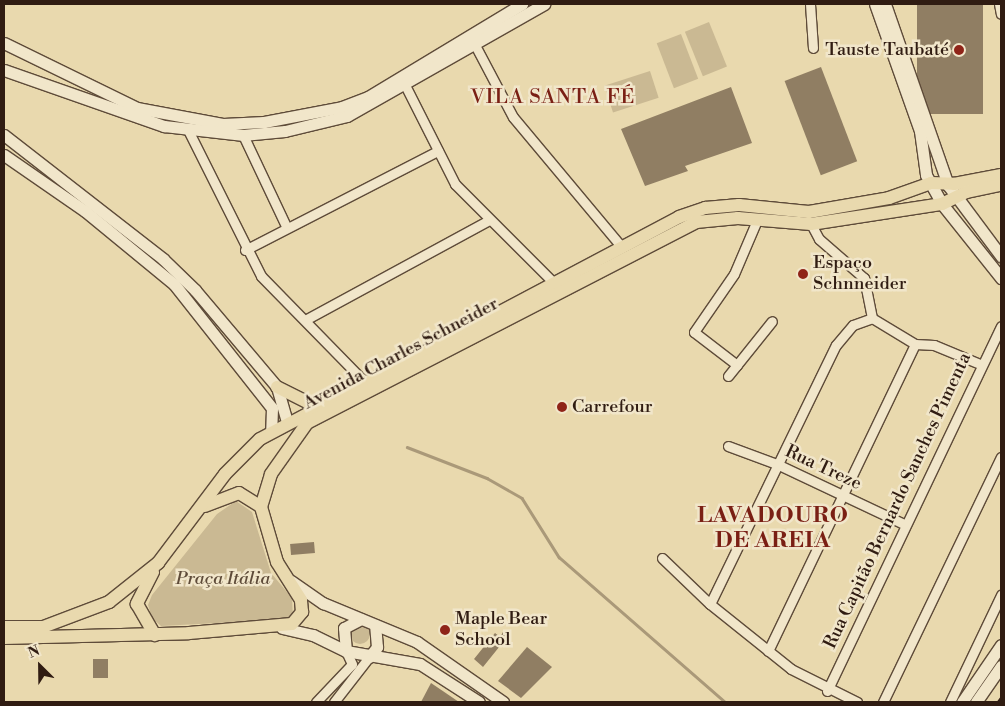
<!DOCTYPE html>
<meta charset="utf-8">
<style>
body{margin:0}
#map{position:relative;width:1005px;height:706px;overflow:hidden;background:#e9d9ae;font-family:"Libre Bodoni",serif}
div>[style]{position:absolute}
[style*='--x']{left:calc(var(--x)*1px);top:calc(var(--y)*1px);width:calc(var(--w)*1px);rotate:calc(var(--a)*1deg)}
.green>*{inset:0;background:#cab993;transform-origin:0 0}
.round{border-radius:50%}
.stream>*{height:2.5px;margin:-1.25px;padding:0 1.25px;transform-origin:1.25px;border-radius:1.25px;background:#aa9979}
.building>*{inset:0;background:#907e63;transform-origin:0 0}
.roads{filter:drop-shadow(1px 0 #5e4b39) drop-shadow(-1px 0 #5e4b39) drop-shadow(0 1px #5e4b39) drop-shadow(0 -1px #5e4b39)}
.street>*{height:9px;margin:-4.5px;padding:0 4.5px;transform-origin:4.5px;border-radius:4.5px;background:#f1e6ca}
.secondary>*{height:11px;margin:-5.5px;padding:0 5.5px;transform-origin:5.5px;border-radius:5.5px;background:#f1e6ca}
.primary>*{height:12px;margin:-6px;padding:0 6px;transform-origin:6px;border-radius:6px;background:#e9d9ae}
.rail>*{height:2.5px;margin-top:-1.25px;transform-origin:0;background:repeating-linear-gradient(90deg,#301c12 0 9px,transparent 0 18px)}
.dots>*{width:14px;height:14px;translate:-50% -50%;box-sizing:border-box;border:2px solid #f1e6ca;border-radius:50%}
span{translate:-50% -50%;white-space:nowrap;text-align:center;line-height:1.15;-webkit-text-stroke:5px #f1e6ca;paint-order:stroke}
.poi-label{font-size:18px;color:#301c12}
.right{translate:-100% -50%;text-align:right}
.left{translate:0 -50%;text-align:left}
.street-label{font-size:18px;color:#301c12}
.park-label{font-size:18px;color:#5e4b39;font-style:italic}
.quarter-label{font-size:20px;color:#7a1f14;letter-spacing:1px}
.district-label{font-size:22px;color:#7a1f14;font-weight:700;letter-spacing:1px}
.frame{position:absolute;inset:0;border:5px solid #301c12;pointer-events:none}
.north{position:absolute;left:15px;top:641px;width:50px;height:50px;-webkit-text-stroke:4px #f1e6ca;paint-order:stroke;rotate:337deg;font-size:14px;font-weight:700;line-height:20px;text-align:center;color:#301c12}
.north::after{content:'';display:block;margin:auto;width:18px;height:22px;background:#301c12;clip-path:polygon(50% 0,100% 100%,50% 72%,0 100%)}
</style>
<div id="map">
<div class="green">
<div style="left:709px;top:22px;width:48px;height:26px;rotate:68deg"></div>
<div style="left:681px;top:34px;width:48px;height:26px;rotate:69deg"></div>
<div style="left:650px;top:71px;width:28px;height:48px;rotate:72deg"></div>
<div style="clip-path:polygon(236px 501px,252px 512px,271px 573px,292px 598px,293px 619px,161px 626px,152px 618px,148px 605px,152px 595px,217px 514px)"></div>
<div class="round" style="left:350px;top:624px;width:20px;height:20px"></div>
</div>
<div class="stream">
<div style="--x:407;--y:447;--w:86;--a:21.2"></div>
<div style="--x:487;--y:478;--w:40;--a:29.7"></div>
<div style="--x:522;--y:498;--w:70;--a:57.9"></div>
<div style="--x:559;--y:557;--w:220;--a:41.1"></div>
</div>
<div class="building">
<div style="left:917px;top:4px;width:66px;height:110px"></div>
<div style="left:821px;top:67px;width:101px;height:39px;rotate:69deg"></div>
<div style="clip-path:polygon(731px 87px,752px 143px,685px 166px,688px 171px,645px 186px,621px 129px)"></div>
<div style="left:314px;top:542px;width:11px;height:24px;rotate:85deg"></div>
<div style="clip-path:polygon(503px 632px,508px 636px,483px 667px,474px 659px,495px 633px,500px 637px)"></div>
<div style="clip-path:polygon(527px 647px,552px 667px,521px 698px,498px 681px)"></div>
<div style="left:93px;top:659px;width:15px;height:19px"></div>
<div style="clip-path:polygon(431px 683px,459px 702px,421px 702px)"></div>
</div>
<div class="roads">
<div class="street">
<div style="--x:810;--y:4;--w:44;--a:86.1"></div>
<div style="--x:999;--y:4;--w:10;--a:79"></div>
<div style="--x:475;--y:45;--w:81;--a:62.2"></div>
<div style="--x:513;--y:117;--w:168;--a:50.1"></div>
<div style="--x:405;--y:85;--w:111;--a:63.2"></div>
<div style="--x:455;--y:184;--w:137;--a:45"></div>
<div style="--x:188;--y:130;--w:163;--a:63.4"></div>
<div style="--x:261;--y:276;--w:147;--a:45.6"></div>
<div style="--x:243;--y:135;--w:101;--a:64.7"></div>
<div style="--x:811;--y:224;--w:17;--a:62"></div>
<div style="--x:819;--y:239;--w:60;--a:40.9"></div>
<div style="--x:864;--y:278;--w:41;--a:78.7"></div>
<div style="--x:245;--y:250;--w:217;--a:-27.2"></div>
<div style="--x:872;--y:318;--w:50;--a:31.2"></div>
<div style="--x:915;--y:344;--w:19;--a:3"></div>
<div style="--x:934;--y:345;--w:50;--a:22.4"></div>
<div style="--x:305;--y:320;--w:209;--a:-28.5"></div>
<div style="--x:737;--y:365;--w:54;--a:-142.5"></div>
<div style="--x:694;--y:332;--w:70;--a:-55.4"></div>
<div style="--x:734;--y:274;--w:59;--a:-66.9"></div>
<div style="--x:728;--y:376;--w:70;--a:-51.3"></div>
<div style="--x:728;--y:446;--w:54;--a:20.4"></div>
<div style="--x:779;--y:465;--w:138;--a:25.3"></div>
<div style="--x:662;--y:558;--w:66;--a:43.8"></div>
<div style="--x:710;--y:604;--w:104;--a:38.7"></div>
<div style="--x:791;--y:669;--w:74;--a:26.6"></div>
<div style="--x:710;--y:604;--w:288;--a:-64.1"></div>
<div style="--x:836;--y:345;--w:26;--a:-50"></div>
<div style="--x:853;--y:325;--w:20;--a:-20"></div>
<div style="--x:768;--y:651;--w:340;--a:-64.4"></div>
<div style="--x:827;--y:691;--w:404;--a:-64.5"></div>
<div style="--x:316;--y:702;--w:52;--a:-46.5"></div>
<div style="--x:352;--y:664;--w:14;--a:-115"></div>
<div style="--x:334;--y:702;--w:57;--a:-52.1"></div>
<div style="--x:883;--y:702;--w:272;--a:-64.3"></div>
<div style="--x:950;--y:702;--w:119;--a:-64.5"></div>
</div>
<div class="secondary">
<div style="--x:875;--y:4;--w:135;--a:70.5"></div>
<div style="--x:920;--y:131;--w:44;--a:82.2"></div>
<div style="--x:926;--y:175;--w:33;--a:61"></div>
<div style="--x:942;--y:204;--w:95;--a:51.4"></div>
<div style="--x:885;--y:4;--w:192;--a:70.8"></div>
<div style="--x:948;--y:185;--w:89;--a:53.3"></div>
<div style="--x:4;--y:43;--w:148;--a:26"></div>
<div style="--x:137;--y:108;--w:87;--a:10.5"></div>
<div style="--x:223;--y:124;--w:41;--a:-2.8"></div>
<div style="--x:264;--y:122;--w:79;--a:-10.9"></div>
<div style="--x:342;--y:107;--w:28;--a:-21"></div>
<div style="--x:368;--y:97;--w:180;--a:-31.1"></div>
<div style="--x:4;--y:70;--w:170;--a:19.3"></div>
<div style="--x:164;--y:126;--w:80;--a:6.5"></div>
<div style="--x:243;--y:135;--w:42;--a:-5.4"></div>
<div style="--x:285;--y:131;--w:64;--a:-13.6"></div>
<div style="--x:347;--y:116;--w:227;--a:-29.6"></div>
<div style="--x:4;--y:135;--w:202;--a:37.9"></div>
<div style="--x:163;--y:259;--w:45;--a:44.1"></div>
<div style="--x:195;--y:290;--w:127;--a:49.8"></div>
<div style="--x:277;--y:387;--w:37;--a:74"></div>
<div style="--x:4;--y:155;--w:98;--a:34.7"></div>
<div style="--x:85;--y:211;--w:115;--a:39.4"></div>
<div style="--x:174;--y:284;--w:158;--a:51.7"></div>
<div style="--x:272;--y:408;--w:24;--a:92"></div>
<div style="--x:291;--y:581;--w:39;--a:35"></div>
<div style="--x:323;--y:603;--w:102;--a:22.5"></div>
<div style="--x:417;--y:642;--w:105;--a:34.9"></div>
<div style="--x:282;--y:628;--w:32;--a:13"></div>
<div style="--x:313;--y:635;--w:37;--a:26"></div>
<div style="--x:346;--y:651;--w:75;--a:10"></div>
<div style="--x:420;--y:664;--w:70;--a:32.8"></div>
<div style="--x:346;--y:651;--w:23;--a:-95"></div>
<div style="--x:344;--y:628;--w:19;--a:-28"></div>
<div style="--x:369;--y:657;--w:13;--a:-51"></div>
<div style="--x:377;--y:647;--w:22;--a:-95"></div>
<div style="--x:962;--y:702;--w:69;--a:-55.6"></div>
<div style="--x:976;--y:702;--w:44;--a:-55.2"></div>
</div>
<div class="primary">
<div style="--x:277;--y:387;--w:42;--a:26.6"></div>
<div style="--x:205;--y:506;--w:36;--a:-21"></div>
<div style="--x:239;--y:493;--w:26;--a:32"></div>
<div style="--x:153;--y:572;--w:36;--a:117"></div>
<div style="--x:137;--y:604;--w:36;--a:60"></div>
<div style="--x:4;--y:627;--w:39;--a:0"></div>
<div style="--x:43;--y:627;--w:71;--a:-20.7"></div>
<div style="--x:109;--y:602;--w:63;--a:-38.5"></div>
<div style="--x:158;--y:563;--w:111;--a:-53"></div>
<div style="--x:225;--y:474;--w:49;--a:-45"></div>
<div style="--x:260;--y:439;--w:474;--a:-27.9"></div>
<div style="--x:679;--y:217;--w:28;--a:-19"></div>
<div style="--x:705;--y:208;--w:34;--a:-5"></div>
<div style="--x:739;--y:205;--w:70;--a:5.7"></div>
<div style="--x:809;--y:212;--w:81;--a:-9.9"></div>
<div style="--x:889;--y:198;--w:45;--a:-19.7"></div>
<div style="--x:931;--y:183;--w:23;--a:2"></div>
<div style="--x:954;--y:184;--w:48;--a:-10.8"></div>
<div style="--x:4;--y:638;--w:185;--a:-1.5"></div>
<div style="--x:189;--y:633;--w:103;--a:-5"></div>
<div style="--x:292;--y:624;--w:16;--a:-50"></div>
<div style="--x:302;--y:612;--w:12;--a:-95"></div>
<div style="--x:301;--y:600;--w:45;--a:-122.3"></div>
<div style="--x:277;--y:562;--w:57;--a:-106.2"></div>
<div style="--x:261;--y:507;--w:34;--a:-73"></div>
<div style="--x:271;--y:474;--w:62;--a:-54.8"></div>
<div style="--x:307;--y:423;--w:438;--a:-27.3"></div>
<div style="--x:696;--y:222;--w:42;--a:-5.4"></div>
<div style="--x:738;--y:218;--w:73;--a:4.7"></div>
<div style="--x:811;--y:224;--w:133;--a:-8.7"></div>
<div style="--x:942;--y:204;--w:28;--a:-26"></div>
<div style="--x:967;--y:192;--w:35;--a:-12"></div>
</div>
</div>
<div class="rail">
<div style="--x:998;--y:702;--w:5;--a:-53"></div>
</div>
<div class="dots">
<div style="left:959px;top:50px;background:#8f2418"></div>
<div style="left:803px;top:274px;background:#8f2418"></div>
<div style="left:562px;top:407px;background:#8f2418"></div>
<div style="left:445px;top:630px;background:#8f2418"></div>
</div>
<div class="poi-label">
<span class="right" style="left:949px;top:50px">Tauste Taubaté</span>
<span class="left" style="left:813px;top:274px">Espaço<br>Schnneider</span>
<span class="left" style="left:572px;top:407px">Carrefour</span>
<span class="left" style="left:455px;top:630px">Maple Bear<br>School</span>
</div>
<div class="street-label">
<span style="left:401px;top:354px;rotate:-28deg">Avenida Charles Schneider</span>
<span style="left:823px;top:468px;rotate:25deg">Rua Treze</span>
<span style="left:898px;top:501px;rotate:-65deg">Rua Capitão Bernardo Sanches Pimenta</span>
</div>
<div class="park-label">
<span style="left:223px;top:579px">Praça Itália</span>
</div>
<div class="quarter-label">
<span style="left:553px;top:97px">VILA SANTA FÉ</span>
</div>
<div class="district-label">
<span style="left:773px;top:528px">LAVADOURO<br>DE AREIA</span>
</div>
<div class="frame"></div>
<div class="north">N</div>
</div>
